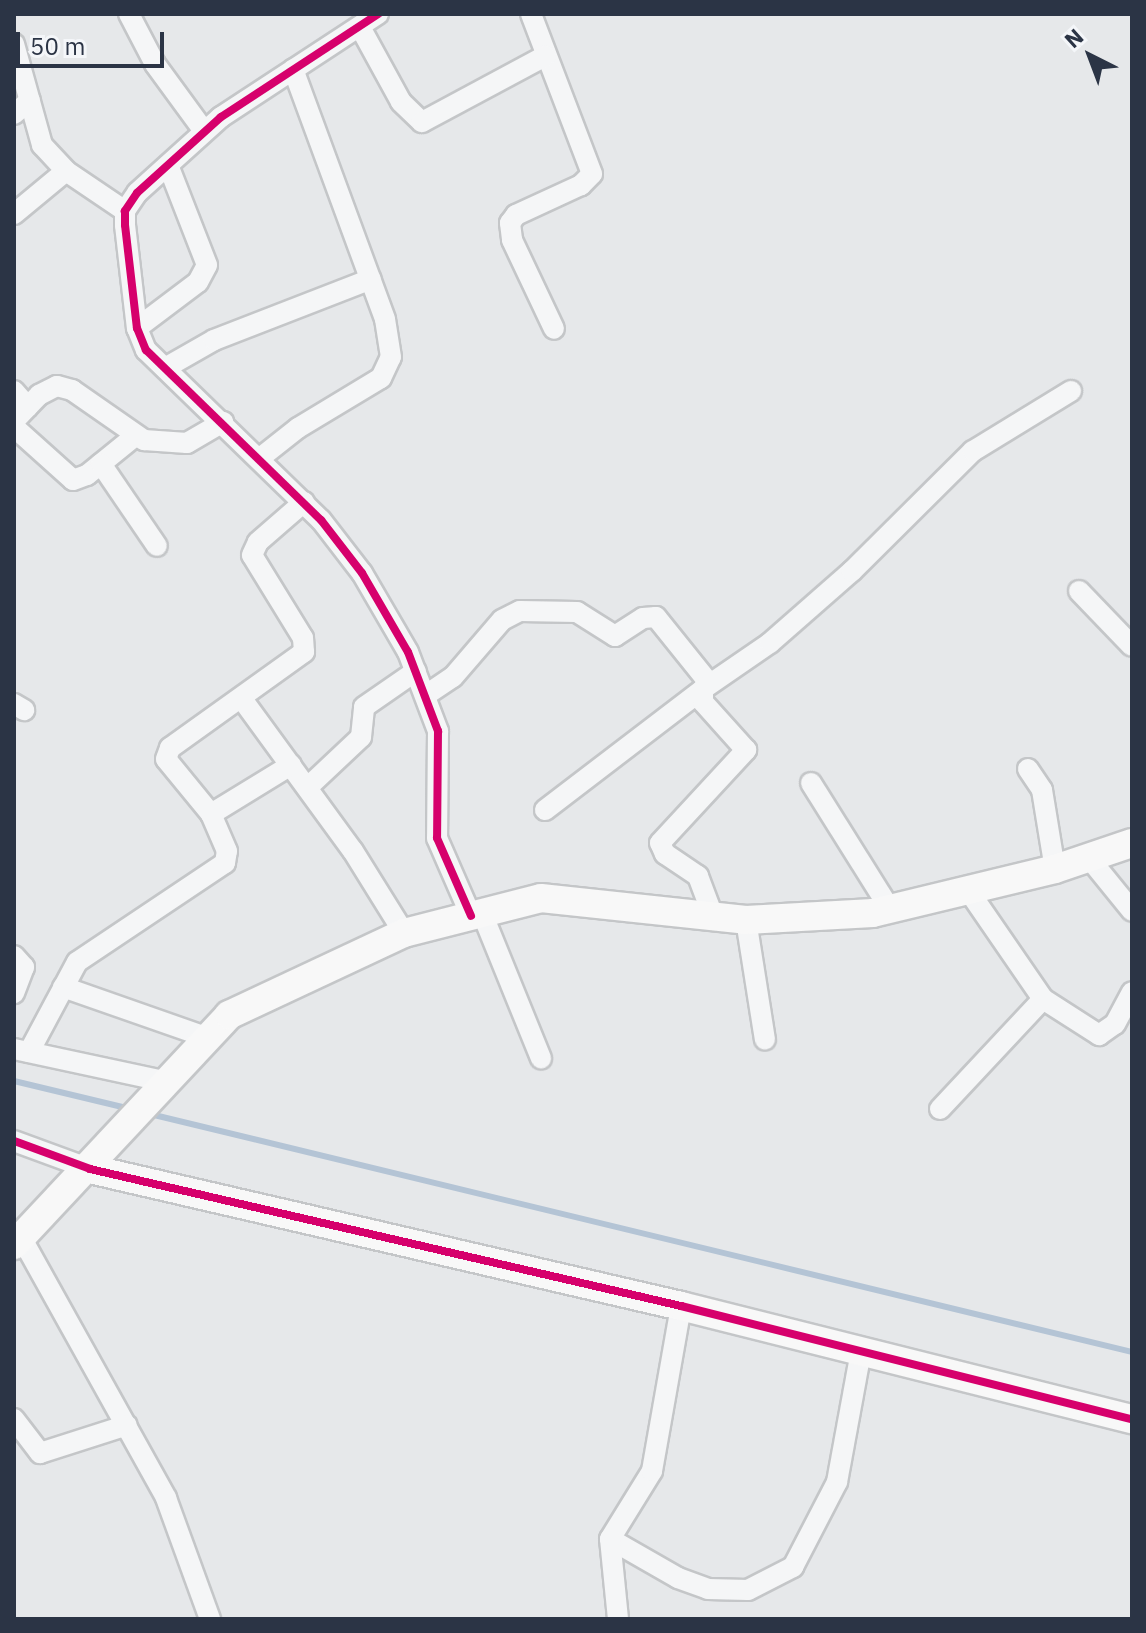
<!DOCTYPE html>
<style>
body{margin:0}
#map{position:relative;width:1146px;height:1633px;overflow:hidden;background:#e6e8ea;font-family:"IBM Plex Sans",sans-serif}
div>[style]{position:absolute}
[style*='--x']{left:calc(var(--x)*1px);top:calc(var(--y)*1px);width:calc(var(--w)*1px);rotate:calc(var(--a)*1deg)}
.stream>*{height:6px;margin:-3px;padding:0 3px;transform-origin:3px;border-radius:3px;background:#b4c4d5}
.roads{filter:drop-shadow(2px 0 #c4c6c8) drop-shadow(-2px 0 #c4c6c8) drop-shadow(0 2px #c4c6c8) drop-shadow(0 -2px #c4c6c8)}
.street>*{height:20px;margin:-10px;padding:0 10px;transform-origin:10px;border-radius:10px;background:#f5f6f7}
.secondary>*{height:28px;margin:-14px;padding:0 14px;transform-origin:14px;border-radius:14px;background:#f8f8f8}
.cycleway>*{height:8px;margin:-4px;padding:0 4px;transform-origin:4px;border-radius:4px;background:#d6006c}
span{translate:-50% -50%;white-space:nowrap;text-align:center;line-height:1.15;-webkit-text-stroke:6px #f4f6f9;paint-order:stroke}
.frame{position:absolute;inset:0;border:16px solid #2b3445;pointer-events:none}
.north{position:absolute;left:1050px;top:16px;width:80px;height:80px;-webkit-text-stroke:6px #f4f6f9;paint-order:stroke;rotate:318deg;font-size:22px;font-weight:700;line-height:32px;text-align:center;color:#2b3445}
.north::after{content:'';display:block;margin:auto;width:28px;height:36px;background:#2b3445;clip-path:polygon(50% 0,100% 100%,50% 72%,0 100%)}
.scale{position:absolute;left:16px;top:32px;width:148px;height:36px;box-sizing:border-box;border:4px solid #2b3445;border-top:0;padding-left:10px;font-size:24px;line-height:28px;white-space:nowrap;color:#2b3445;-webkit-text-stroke:6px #f4f6f9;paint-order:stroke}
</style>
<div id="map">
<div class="stream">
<div style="--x:14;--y:1081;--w:120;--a:13.5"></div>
<div style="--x:150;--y:1114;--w:1010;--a:13.62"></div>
</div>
<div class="roads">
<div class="street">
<div style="--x:129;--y:14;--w:56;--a:62.5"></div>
<div style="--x:155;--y:64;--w:83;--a:53.8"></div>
<div style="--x:378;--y:14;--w:188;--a:146.7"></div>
<div style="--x:221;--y:117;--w:113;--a:137.9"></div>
<div style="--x:137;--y:193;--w:22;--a:124"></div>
<div style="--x:125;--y:211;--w:14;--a:90"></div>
<div style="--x:125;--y:225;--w:104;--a:83.4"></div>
<div style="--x:137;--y:328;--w:24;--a:68"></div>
<div style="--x:146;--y:350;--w:244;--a:44.2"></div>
<div style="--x:321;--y:520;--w:67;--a:52.3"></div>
<div style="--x:362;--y:573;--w:91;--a:59.8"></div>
<div style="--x:408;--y:652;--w:85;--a:69.2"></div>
<div style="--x:438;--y:731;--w:107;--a:90.5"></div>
<div style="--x:437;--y:838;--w:85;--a:66.4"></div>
<div style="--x:531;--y:14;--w:171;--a:69.1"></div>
<div style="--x:592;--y:174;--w:16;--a:135"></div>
<div style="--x:581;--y:185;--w:72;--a:155.2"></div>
<div style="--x:516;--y:215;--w:10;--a:127"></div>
<div style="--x:510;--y:223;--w:17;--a:83"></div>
<div style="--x:512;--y:240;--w:98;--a:64.7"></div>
<div style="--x:360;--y:27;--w:85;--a:61.3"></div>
<div style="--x:401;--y:102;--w:29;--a:44"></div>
<div style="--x:422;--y:122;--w:140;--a:-28.2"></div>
<div style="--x:14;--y:44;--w:105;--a:74.5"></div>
<div style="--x:42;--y:145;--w:35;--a:47"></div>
<div style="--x:66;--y:171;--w:71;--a:34.1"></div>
<div style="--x:14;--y:114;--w:21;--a:-41"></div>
<div style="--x:14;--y:214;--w:67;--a:-39.6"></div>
<div style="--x:137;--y:328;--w:76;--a:-37"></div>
<div style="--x:198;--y:282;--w:19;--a:-62"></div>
<div style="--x:207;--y:265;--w:107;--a:-111.3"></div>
<div style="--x:165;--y:368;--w:56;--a:-29.7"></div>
<div style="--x:214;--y:340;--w:168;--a:-21.2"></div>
<div style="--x:14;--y:391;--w:21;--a:49"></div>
<div style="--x:14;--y:421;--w:36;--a:-46"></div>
<div style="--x:39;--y:395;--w:20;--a:-27"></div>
<div style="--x:57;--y:386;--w:16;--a:15"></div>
<div style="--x:72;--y:390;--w:88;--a:34.8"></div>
<div style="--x:144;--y:440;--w:43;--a:4"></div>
<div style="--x:187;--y:443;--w:42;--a:-30.3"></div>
<div style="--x:14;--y:427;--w:79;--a:41.9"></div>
<div style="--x:73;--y:480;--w:15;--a:-20"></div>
<div style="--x:87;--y:475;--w:62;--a:-39.1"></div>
<div style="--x:260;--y:458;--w:48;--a:-38.3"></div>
<div style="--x:298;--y:428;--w:97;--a:-31.1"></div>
<div style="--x:381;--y:378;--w:23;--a:-65"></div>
<div style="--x:391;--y:357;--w:38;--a:-99"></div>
<div style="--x:385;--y:319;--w:266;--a:-110.2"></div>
<div style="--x:101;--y:464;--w:99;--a:55.7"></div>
<div style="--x:1079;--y:591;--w:76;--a:46.1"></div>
<div style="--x:426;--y:695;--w:32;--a:-34"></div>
<div style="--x:453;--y:677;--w:75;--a:-49.3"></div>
<div style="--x:502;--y:620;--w:20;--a:-27"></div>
<div style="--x:520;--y:611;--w:57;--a:1"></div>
<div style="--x:577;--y:612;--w:45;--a:32.3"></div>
<div style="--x:615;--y:636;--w:33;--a:-33"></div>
<div style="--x:643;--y:618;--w:13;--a:-4"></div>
<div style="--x:656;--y:617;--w:85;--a:51.2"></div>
<div style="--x:242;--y:699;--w:188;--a:53.9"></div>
<div style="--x:353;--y:851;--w:97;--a:58.1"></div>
<div style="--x:14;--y:704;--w:12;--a:31"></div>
<div style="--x:291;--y:765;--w:94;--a:148.5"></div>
<div style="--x:211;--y:814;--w:71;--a:-129.3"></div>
<div style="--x:166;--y:759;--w:12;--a:-70"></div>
<div style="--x:170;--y:748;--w:165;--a:-35.6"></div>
<div style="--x:304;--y:652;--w:14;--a:-94"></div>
<div style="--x:303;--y:638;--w:97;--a:-121.6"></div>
<div style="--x:252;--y:555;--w:14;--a:-65"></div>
<div style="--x:258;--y:542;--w:61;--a:-41"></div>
<div style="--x:1028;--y:769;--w:25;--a:56"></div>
<div style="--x:1042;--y:790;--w:80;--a:80.7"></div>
<div style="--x:811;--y:783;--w:149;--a:57.9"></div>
<div style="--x:308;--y:787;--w:73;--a:-43.3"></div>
<div style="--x:361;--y:737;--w:30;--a:-84"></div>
<div style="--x:364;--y:707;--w:63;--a:-34.7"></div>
<div style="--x:545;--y:810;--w:199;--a:-37.4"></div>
<div style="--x:1089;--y:858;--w:68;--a:50.9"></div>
<div style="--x:482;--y:913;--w:157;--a:67.9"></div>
<div style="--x:713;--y:916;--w:43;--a:-110.6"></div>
<div style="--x:698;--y:876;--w:40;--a:-146"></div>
<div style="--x:665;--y:854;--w:12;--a:-114"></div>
<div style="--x:660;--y:843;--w:127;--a:-47.2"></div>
<div style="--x:746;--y:750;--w:64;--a:-131.9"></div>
<div style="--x:703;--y:702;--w:13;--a:-90"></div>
<div style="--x:703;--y:689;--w:81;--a:-34.5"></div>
<div style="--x:770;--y:643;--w:109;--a:-41.3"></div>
<div style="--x:852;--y:571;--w:170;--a:-44.8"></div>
<div style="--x:973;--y:451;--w:115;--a:-31.5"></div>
<div style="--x:746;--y:920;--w:121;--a:81"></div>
<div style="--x:14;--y:956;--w:15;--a:48"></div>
<div style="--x:24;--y:967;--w:28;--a:111"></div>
<div style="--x:63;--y:987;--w:151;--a:19.3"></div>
<div style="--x:1043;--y:999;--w:67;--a:32.7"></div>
<div style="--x:1099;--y:1035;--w:19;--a:-35"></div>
<div style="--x:1115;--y:1024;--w:36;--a:-62"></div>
<div style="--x:14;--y:1049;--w:152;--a:12.1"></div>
<div style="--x:29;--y:1052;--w:102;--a:-61.9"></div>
<div style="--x:77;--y:962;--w:178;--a:-33.8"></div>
<div style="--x:225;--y:863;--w:12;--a:-81"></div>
<div style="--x:227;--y:851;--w:40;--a:-113.4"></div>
<div style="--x:940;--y:1109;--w:151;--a:-46.9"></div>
<div style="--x:1043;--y:999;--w:132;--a:-124.5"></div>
<div style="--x:14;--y:1141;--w:81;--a:20.2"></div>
<div style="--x:21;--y:1237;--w:299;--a:60.9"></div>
<div style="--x:166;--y:1498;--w:129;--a:70"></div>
<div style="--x:14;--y:1419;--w:43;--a:52.6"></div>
<div style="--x:40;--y:1453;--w:91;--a:-17.8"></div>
<div style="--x:610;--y:1539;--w:78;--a:29.8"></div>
<div style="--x:678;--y:1578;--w:32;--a:20"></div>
<div style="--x:708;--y:1589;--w:40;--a:1.4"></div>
<div style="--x:748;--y:1590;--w:51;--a:-27.1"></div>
<div style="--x:793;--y:1567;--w:96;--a:-62.6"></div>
<div style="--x:837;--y:1482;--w:133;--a:-79.6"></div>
<div style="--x:618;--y:1619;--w:80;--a:-95.7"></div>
<div style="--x:610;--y:1539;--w:80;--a:-58.3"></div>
<div style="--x:652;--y:1471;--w:168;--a:-80"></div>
</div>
<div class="secondary">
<div style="--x:90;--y:1169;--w:607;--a:13.05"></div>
<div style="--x:681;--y:1306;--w:465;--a:14.1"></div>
<div style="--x:14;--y:1245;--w:315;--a:-46.9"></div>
<div style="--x:229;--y:1015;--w:193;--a:-25.1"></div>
<div style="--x:404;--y:933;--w:141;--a:-14.3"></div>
<div style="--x:541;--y:898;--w:206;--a:6.1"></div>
<div style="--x:746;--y:920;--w:127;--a:-3.2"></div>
<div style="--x:873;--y:913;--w:187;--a:-13.6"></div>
<div style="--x:1055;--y:869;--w:81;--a:-18.7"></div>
</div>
</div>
<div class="cycleway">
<div style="--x:378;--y:14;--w:188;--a:146.7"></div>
<div style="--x:221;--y:117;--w:113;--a:137.9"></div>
<div style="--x:137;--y:193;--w:22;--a:124"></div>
<div style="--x:125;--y:211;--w:14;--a:90"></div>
<div style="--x:125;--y:225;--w:104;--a:83.4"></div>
<div style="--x:137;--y:328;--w:24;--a:68"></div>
<div style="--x:146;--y:350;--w:244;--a:44.2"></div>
<div style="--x:321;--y:520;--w:67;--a:52.3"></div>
<div style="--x:362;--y:573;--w:91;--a:59.8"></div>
<div style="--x:408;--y:652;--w:85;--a:69.2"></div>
<div style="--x:438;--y:731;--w:107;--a:90.5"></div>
<div style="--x:437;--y:838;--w:85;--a:66.4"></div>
<div style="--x:14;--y:1141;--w:81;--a:20.2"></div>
<div style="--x:90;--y:1169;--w:607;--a:13.05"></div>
<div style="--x:681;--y:1306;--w:465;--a:14.1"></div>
</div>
<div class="frame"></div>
<div class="north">N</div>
<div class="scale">50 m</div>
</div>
